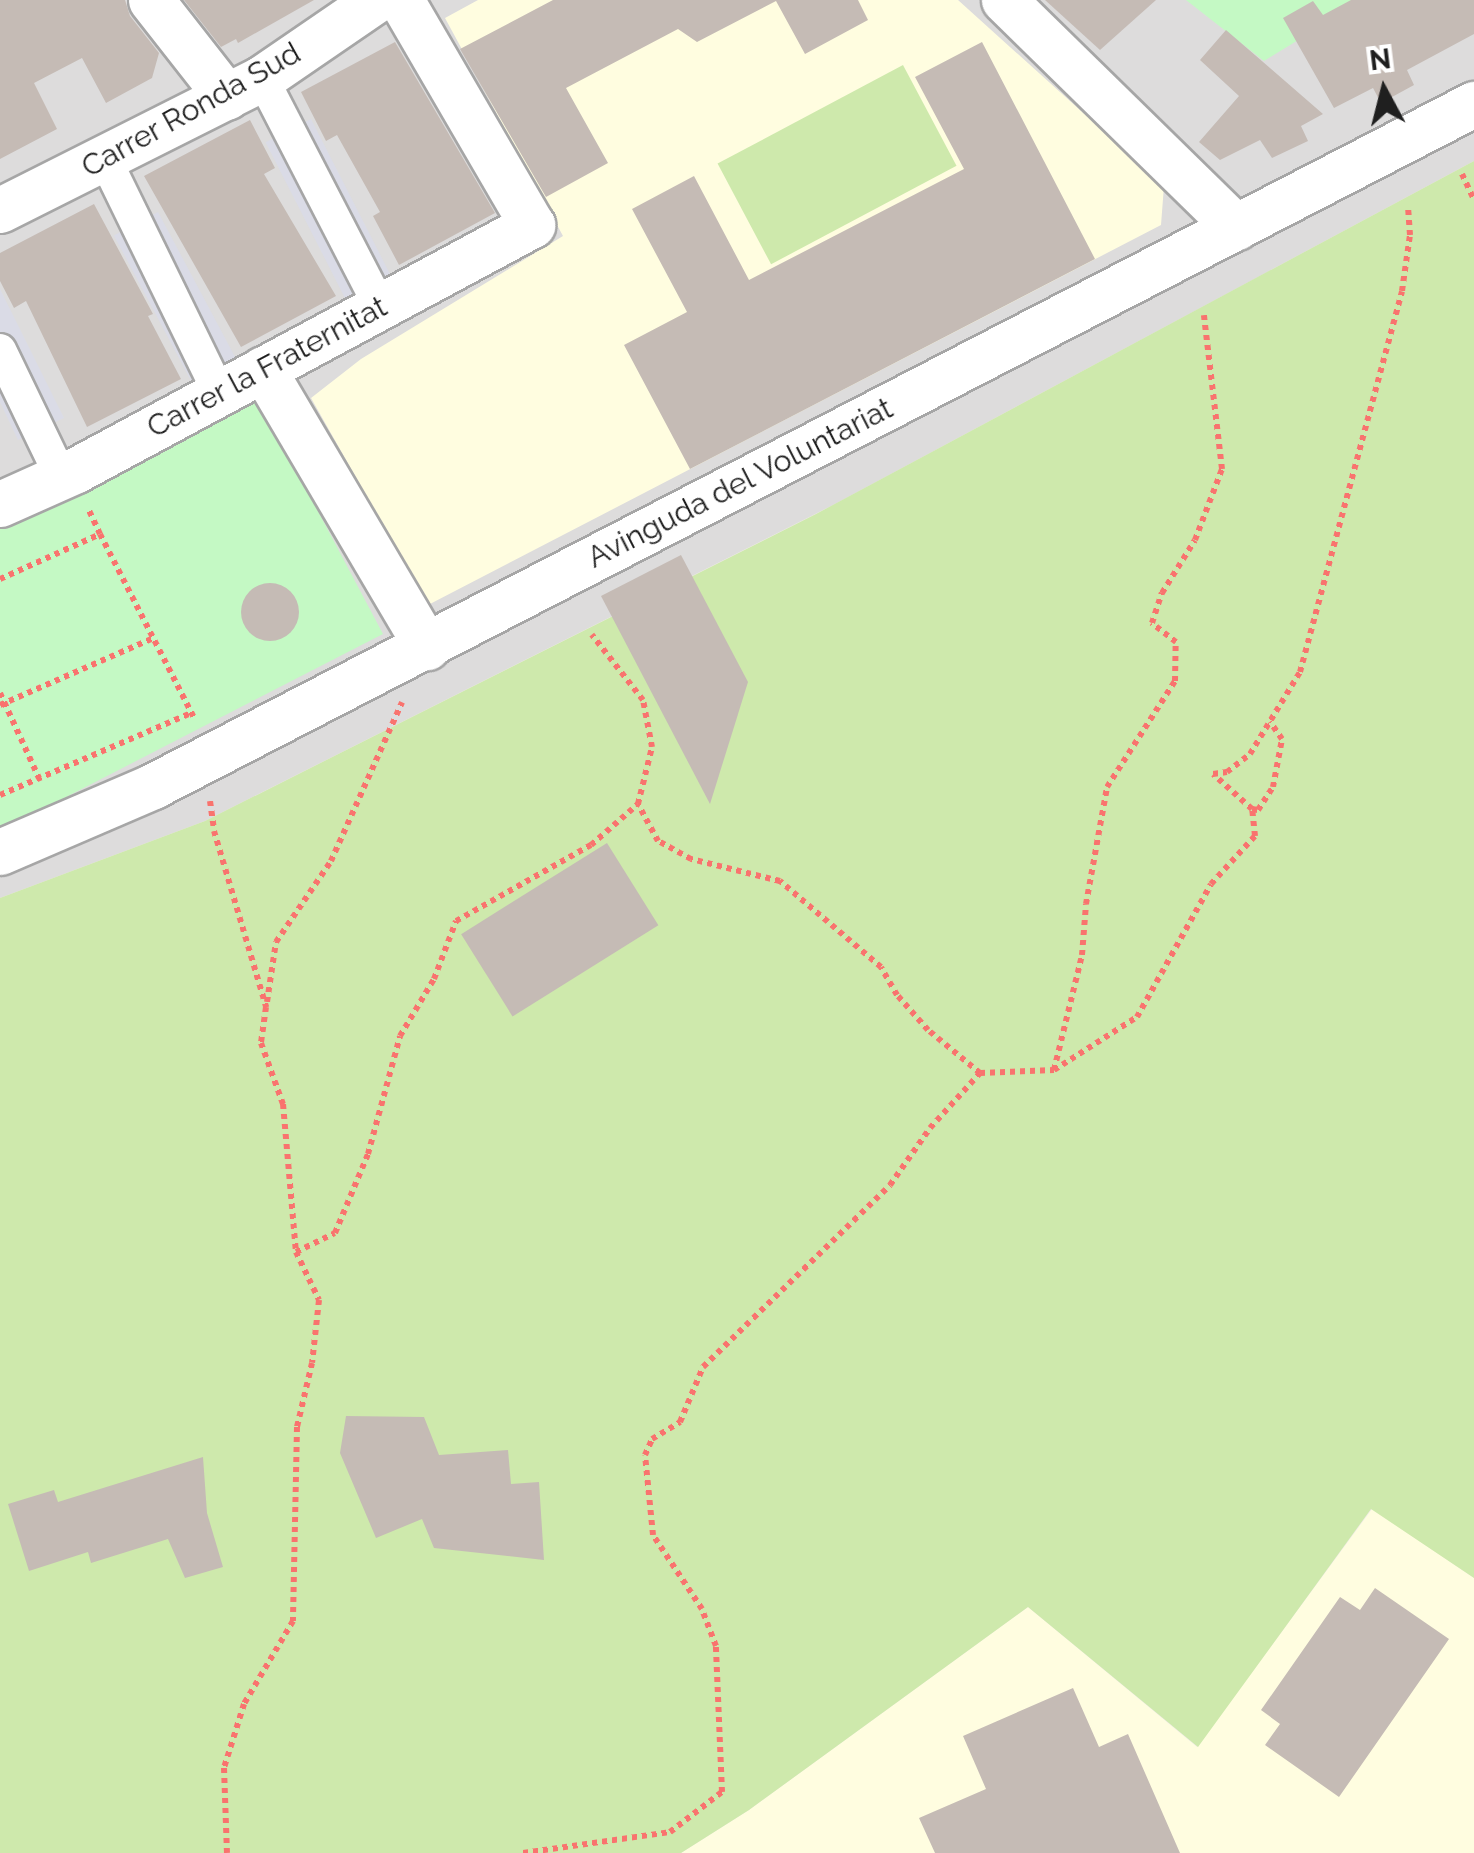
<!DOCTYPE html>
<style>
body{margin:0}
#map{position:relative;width:1474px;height:1853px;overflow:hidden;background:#f0ece6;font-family:Raleway,sans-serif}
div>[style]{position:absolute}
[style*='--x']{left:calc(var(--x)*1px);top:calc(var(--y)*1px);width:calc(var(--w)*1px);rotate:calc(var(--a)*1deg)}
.residential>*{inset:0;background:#dddcdc}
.education>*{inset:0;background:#fffde0}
.grass>*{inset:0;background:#cee9ac;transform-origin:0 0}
.park>*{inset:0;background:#c4f9c4}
.plaza>*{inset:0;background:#dadbe6;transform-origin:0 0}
.building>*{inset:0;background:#c5bbb5;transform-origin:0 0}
.round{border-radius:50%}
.path>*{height:6px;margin-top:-3px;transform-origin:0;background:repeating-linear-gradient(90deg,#f9736e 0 5px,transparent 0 10px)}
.roads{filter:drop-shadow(2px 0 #a6a6a6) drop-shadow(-2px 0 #a6a6a6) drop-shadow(0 2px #a6a6a6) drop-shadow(0 -2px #a6a6a6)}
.pedestrian>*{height:32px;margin:-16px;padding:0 16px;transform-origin:16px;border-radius:16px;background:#fff}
.minor>*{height:45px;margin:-22.5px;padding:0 22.5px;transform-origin:22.5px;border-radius:22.5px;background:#fff}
span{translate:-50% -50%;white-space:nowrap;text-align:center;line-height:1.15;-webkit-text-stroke:8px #fff;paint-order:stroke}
.street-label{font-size:30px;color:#1f1f1f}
.north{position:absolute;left:1334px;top:40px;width:100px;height:100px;-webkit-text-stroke:8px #fff;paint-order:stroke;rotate:353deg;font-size:28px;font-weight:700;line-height:40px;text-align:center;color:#1f1f1f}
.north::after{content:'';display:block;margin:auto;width:35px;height:45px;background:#1f1f1f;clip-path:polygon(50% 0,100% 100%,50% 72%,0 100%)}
</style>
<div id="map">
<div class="residential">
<div style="clip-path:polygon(0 0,1474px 0,1474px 161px,835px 504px,205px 821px,0 898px)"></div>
</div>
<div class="education">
<div style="clip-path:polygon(478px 0,958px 0,1164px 186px,1161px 225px,428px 605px,311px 398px,361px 359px,563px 236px,445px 18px)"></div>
<div style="clip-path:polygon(1372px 1509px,1474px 1578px,1474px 1853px,681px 1853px,749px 1810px,1028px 1607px,1197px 1747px)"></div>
</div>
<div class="grass">
<div style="left:903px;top:65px;width:114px;height:210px;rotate:62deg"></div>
<div style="clip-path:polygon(1474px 161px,1474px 1578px,1371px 1509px,1198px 1747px,1028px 1607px,749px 1810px,681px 1853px,0 1853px,0 898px,205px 821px,816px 514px)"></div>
</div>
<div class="park">
<div style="clip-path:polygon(1186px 0,1364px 0,1264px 61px)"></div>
<div style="clip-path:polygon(257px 396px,383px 634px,0 831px,0 528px)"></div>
</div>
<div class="plaza">
<div style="left:311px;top:119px;width:179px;height:51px;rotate:63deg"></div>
<div style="left:158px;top:212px;width:165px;height:50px;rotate:62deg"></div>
<div style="clip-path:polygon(0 289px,64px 418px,18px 440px,0 402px)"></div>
</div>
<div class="building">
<div style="clip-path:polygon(0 0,125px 0,130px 16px,159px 53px,152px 78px,106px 103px,82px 58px,34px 83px,57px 129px,0 159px)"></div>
<div style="clip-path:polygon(184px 0,314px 0,238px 43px,236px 39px,221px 47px)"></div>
<div style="clip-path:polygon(553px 0,858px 0,868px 20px,805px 54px,776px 1px,697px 42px,678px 29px,566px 88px,608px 163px,546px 197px,460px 49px)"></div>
<div style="clip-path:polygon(1045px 0,1156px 0,1100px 50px)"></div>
<div style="clip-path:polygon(1351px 0,1474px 0,1474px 34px,1407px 70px,1414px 85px,1381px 103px,1373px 88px,1334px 108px,1283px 18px,1313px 1px,1323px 15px)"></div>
<div style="clip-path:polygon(1226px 30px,1323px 114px,1301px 126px,1308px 141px,1272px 158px,1260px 140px,1220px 160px,1199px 142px,1239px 96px,1200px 60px)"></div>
<div style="clip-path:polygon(395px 42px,495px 213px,399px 265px,373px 216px,380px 212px,337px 135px,326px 141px,301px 92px)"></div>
<div style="clip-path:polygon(982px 42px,1095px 259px,690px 469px,624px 345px,687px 312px,632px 209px,694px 176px,749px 280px,964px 169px,915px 77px)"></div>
<div style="clip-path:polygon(250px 120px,275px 168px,264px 174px,336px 296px,241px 347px,144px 176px)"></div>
<div style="clip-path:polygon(94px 204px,153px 314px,148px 316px,181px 379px,87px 427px,26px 301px,14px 308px,0 281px,0 253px)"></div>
<div style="clip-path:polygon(681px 555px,748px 682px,710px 804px,601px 596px)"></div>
<div class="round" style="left:241px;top:583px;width:58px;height:58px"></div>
<div style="left:607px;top:843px;width:97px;height:172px;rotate:58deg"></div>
<div style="clip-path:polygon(346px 1416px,424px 1417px,439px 1455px,508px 1450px,511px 1484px,539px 1482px,544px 1560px,434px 1548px,422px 1519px,376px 1538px,340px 1453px)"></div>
<div style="clip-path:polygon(203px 1457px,207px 1513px,223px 1567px,185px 1578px,168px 1539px,91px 1563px,88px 1552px,29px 1571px,8px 1504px,54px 1490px,58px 1502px)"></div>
<div style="clip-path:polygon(1375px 1588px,1449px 1639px,1339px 1797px,1265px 1745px,1280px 1724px,1261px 1710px,1340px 1597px,1360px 1610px)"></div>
<div style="clip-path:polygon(1073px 1688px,1099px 1747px,1128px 1734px,1180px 1853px,935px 1853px,919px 1818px,986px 1789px,963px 1736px)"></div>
</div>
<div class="path">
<div style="--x:1462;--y:174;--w:29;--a:65"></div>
<div style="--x:100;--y:534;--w:209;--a:62.9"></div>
<div style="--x:0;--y:579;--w:110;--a:-24.2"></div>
<div style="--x:100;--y:534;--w:29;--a:-115"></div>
<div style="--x:0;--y:693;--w:94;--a:65.4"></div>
<div style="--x:0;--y:705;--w:167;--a:-23.6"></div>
<div style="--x:0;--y:795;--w:208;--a:-23.2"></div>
<div style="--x:210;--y:801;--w:30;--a:82"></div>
<div style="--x:214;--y:831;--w:184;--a:73.5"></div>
<div style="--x:266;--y:1007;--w:36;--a:98"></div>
<div style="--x:261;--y:1043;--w:65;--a:70.2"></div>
<div style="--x:283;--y:1104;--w:149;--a:85"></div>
<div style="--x:296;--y:1252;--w:53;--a:64.4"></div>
<div style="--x:319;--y:1300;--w:63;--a:96.3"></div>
<div style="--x:312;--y:1363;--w:66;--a:103.2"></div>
<div style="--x:297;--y:1427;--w:194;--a:91.2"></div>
<div style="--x:293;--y:1621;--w:96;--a:120.6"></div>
<div style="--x:244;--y:1704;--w:67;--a:107.4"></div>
<div style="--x:224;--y:1768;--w:85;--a:88"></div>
<div style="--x:1252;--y:809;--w:6;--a:9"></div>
<div style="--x:1258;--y:810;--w:27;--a:-57"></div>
<div style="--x:1273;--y:787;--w:49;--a:-79.4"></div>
<div style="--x:1282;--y:739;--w:21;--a:-125"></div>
<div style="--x:267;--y:1002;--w:61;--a:-81.5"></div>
<div style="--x:276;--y:942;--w:98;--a:-55.8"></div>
<div style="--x:331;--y:861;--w:174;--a:-65.9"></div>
<div style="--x:1054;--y:1070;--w:98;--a:-32.6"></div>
<div style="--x:1137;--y:1017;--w:152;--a:-60.9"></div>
<div style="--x:1211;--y:884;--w:65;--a:-47.5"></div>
<div style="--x:1255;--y:836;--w:27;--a:-96"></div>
<div style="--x:1252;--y:809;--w:52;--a:-138.1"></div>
<div style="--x:1213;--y:774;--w:14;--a:-8"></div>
<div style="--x:1227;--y:772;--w:29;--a:-38"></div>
<div style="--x:1250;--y:754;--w:96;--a:-58.6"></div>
<div style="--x:1300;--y:672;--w:394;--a:-75"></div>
<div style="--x:1402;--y:291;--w:57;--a:-81.9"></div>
<div style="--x:1410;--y:235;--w:29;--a:-94"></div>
<div style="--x:980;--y:1073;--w:74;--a:-2.3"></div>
<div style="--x:1054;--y:1070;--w:118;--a:-76.3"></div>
<div style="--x:1082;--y:955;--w:51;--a:-85.5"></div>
<div style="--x:1086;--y:904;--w:119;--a:-79.8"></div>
<div style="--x:1107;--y:787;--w:126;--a:-57.3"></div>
<div style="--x:1175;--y:681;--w:39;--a:-89"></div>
<div style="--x:1176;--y:642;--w:31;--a:-142"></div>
<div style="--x:1152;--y:623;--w:32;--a:-72"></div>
<div style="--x:1162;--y:593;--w:62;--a:-58.1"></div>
<div style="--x:1195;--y:540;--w:76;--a:-69.2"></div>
<div style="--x:1222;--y:469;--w:155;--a:-96.7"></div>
<div style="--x:296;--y:1252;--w:43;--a:-26"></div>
<div style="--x:335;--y:1233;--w:86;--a:-67.3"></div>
<div style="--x:368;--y:1154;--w:122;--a:-74.8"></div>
<div style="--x:400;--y:1036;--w:66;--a:-59.2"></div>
<div style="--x:434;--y:979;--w:62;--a:-69.2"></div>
<div style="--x:456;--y:921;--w:155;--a:-29.4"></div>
<div style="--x:591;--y:845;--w:62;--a:-41.1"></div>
<div style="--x:638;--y:804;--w:59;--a:-76.2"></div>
<div style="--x:652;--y:747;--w:48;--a:-100.8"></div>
<div style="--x:643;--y:700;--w:83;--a:-128.1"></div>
<div style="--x:523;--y:1853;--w:148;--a:-8.1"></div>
<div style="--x:670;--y:1832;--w:66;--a:-37.6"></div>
<div style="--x:722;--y:1792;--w:146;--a:-92.4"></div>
<div style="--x:716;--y:1646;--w:40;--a:-111"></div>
<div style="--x:702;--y:1609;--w:89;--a:-123.5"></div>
<div style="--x:653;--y:1535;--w:80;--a:-95.7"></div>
<div style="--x:645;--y:1455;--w:17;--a:-66"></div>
<div style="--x:652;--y:1439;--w:33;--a:-31"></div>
<div style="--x:680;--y:1422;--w:60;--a:-67.3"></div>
<div style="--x:703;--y:1367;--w:261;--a:-44.2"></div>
<div style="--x:890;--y:1185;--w:70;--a:-54.9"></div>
<div style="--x:930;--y:1128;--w:74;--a:-47.7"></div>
<div style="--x:980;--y:1073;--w:67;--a:-140.4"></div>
<div style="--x:928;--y:1030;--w:47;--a:-131.5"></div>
<div style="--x:897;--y:995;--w:32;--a:-120"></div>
<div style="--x:881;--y:967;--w:133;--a:-139.6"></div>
<div style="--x:780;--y:881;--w:92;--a:-166.1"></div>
<div style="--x:691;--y:859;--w:38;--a:-151"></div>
<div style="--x:658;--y:841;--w:42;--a:-118.4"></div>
</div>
<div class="roads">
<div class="pedestrian">
<div style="--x:262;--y:78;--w:258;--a:62.7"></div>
<div style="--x:105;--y:159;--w:260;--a:64"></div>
<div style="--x:0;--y:350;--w:141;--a:64.3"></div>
</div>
<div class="minor">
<div style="--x:151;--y:0;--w:123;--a:51.9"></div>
<div style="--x:1004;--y:0;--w:325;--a:44.4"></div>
<div style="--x:0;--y:210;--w:293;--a:-26.7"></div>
<div style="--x:262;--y:78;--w:138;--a:-34.4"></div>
<div style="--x:263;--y:369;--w:323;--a:59.5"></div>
<div style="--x:0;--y:504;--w:83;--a:-24.1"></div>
<div style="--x:76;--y:470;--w:518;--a:-28.25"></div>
<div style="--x:532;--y:225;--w:260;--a:-120.2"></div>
<div style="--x:0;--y:852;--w:167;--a:-23.3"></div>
<div style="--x:153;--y:786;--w:1487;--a:-27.31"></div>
</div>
</div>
<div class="street-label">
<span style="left:191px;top:110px;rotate:-29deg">Carrer Ronda Sud</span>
<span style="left:267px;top:367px;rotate:-28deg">Carrer la Fraternitat</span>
<span style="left:740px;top:483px;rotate:-27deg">Avinguda del Voluntariat</span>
</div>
<div class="north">N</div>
</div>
